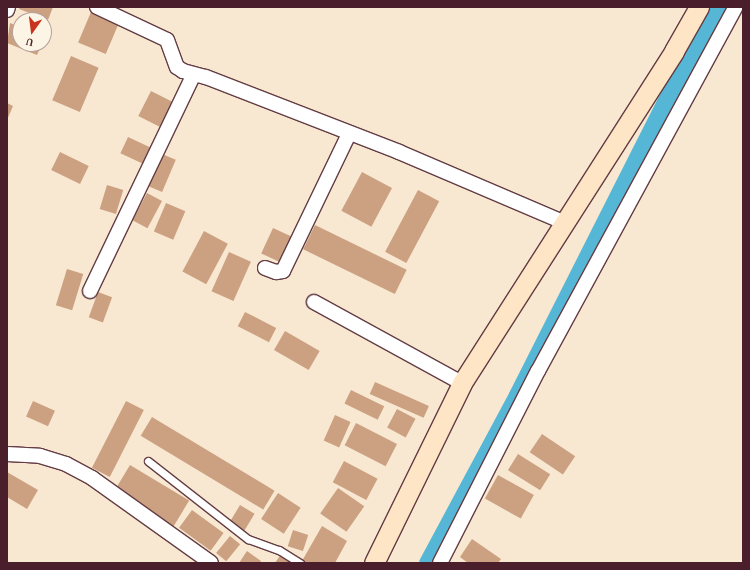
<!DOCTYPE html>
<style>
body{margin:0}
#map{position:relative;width:750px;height:570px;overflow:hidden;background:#f8e8d1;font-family:"Gentium Book Plus",serif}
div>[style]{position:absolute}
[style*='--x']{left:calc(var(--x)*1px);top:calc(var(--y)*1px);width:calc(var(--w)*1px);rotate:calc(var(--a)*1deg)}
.canal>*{height:19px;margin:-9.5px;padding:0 9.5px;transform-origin:9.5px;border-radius:9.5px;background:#56b6d5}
.building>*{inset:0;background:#cca182;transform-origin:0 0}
.roads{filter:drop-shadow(1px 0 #643d44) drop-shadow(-1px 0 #643d44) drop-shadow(0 1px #643d44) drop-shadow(0 -1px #643d44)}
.service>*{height:7px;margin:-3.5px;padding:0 3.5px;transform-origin:3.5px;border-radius:3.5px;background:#fff}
.minor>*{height:14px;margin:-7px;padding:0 7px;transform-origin:7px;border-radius:7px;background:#fff}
.secondary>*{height:19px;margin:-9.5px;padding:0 9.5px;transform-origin:9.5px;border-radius:9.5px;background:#fee5c5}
span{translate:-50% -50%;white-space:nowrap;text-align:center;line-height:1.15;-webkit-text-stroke:3.5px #fcf5e5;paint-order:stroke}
.frame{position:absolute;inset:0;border:8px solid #4a1f2b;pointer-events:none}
.north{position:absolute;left:12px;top:12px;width:40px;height:40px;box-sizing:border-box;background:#fcf5e5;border:1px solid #b59f9b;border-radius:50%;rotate:194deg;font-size:11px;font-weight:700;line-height:16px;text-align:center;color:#4a1f2b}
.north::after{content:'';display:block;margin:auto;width:14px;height:18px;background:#c8321e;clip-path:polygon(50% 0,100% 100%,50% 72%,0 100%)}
</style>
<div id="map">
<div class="canal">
<div style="--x:428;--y:563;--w:191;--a:-61.8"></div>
<div style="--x:518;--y:395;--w:407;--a:-63.2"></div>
<div style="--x:701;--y:32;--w:30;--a:-56"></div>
</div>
<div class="building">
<div style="clip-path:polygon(20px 7px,53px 7px,48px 20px,19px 9px)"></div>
<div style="left:91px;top:12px;width:30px;height:33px;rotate:23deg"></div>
<div style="clip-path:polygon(10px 23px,20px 27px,20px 44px,42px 44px,37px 55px,7px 43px)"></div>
<div style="left:71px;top:56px;width:30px;height:48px;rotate:23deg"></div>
<div style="left:151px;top:91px;width:25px;height:28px;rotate:27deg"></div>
<div style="clip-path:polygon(7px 103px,13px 106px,7px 120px)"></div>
<div style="left:128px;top:137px;width:26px;height:18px;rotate:25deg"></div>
<div style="left:60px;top:152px;width:32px;height:20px;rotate:26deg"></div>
<div style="left:162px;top:154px;width:15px;height:35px;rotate:23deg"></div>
<div style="left:362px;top:172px;width:34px;height:44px;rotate:28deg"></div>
<div style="left:107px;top:185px;width:17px;height:25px;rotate:17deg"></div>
<div style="left:418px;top:190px;width:24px;height:70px;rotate:28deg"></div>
<div style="left:147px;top:193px;width:17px;height:31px;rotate:28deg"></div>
<div style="left:166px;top:203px;width:21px;height:31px;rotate:23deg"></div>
<div style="left:315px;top:225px;width:102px;height:27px;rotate:26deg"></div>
<div style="left:273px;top:228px;width:21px;height:28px;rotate:25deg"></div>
<div style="left:204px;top:231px;width:27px;height:46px;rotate:28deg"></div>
<div style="left:229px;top:252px;width:24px;height:43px;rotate:24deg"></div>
<div style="left:67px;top:269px;width:17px;height:38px;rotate:17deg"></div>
<div style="left:98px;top:292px;width:15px;height:27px;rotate:20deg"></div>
<div style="left:245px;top:312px;width:35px;height:16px;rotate:27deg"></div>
<div style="left:285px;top:331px;width:40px;height:22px;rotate:30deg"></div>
<div style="left:375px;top:382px;width:59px;height:13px;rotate:24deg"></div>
<div style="left:351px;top:390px;width:37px;height:15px;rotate:26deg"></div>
<div style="left:33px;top:401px;width:24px;height:17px;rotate:24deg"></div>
<div style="left:126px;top:401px;width:20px;height:75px;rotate:27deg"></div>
<div style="left:397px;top:409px;width:21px;height:21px;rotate:28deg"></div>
<div style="left:335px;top:415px;width:17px;height:28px;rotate:24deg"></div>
<div style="left:152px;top:417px;width:143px;height:22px;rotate:31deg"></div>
<div style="left:356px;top:423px;width:46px;height:25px;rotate:27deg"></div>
<div style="left:542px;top:434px;width:40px;height:22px;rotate:34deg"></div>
<div style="left:518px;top:454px;width:38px;height:19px;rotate:32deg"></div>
<div style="left:344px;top:461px;width:38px;height:24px;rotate:28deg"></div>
<div style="left:130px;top:465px;width:69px;height:31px;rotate:31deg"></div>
<div style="clip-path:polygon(7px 472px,38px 490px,27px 509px,7px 497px)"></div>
<div style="left:498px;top:475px;width:41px;height:27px;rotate:29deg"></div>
<div style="left:338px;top:488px;width:32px;height:31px;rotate:35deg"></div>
<div style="left:278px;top:493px;width:27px;height:31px;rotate:33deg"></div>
<div style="left:240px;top:505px;width:17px;height:21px;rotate:31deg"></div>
<div style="left:192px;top:510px;width:39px;height:22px;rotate:36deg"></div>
<div style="clip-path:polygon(322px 526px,347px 541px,335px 563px,306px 563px,302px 561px)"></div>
<div style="left:293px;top:530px;width:16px;height:17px;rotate:18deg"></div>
<div style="left:230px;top:536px;width:13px;height:22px;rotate:39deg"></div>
<div style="clip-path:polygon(472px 539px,501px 559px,498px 563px,468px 563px,460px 557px)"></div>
<div style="clip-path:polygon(247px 551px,261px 561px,260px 563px,239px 563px)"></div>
<div style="clip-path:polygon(281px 554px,295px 563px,275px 563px)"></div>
</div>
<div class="roads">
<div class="service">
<div style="--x:148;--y:461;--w:127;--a:38"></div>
<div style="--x:248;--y:539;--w:33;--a:20"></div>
<div style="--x:279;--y:550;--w:25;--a:32"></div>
</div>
<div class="minor">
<div style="--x:97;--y:7;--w:77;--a:25.2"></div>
<div style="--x:167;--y:40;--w:29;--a:70"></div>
<div style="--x:177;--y:67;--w:7;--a:34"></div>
<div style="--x:183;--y:71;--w:24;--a:15"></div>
<div style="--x:206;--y:77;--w:207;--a:21.2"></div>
<div style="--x:399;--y:152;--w:178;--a:23.1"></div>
<div style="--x:7;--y:10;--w:3;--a:-72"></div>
<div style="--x:265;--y:268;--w:12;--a:20"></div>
<div style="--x:276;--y:272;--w:7;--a:-8"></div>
<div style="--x:283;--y:271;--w:152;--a:-64.3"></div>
<div style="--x:90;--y:291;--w:238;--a:-64.4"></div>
<div style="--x:314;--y:302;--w:169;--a:28.7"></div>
<div style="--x:7;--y:454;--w:33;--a:3"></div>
<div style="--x:40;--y:456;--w:27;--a:17"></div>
<div style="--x:66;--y:464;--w:30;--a:28"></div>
<div style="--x:92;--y:478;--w:146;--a:35.5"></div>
<div style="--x:440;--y:563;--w:216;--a:-63"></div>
<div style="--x:538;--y:371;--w:414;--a:-61.5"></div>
</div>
<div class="secondary">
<div style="--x:374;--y:563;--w:200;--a:-63.9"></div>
<div style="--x:462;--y:383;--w:394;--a:-57.4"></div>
<div style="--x:674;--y:51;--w:51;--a:-60.4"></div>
</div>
</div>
<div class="frame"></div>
<div class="north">U</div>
</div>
